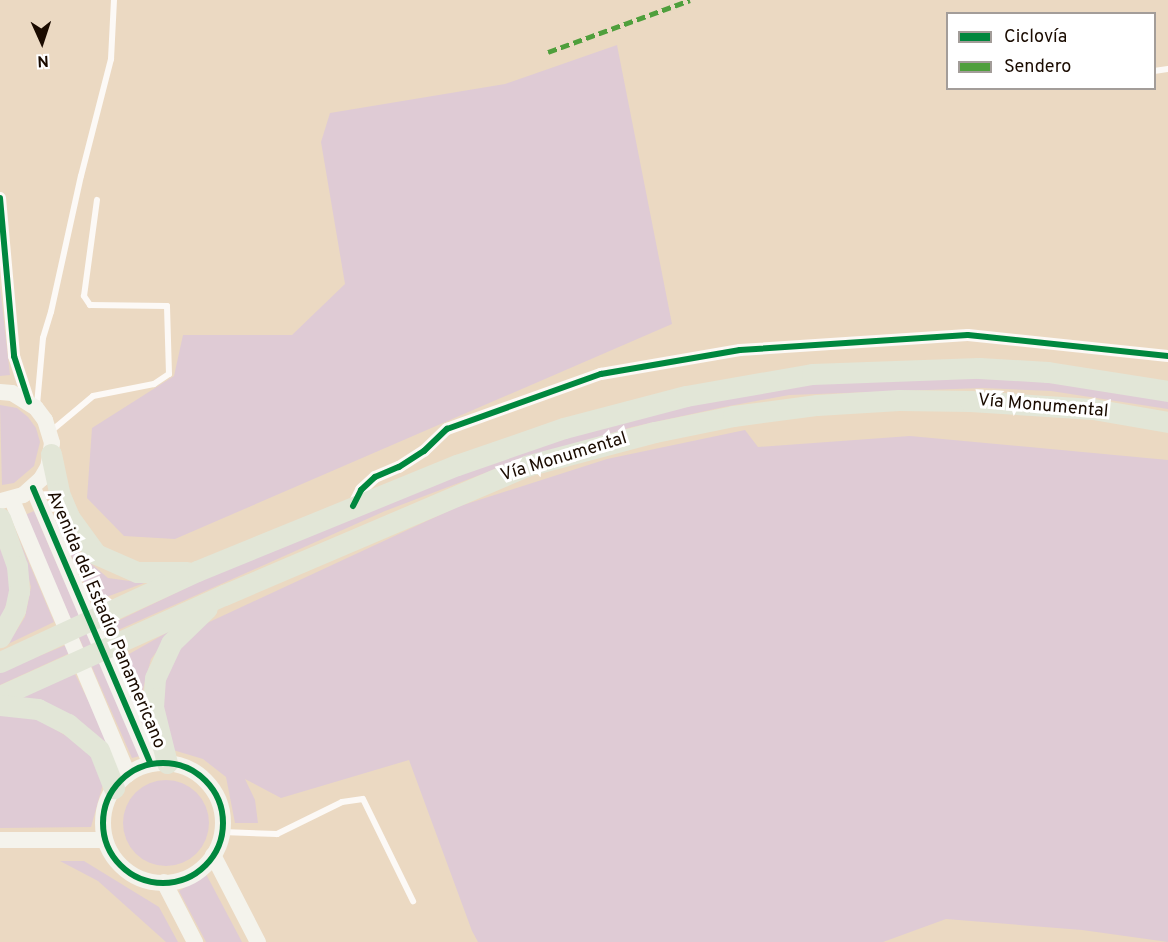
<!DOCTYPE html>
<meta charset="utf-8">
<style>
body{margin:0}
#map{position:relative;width:1168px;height:942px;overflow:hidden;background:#ebd9c2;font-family:Overpass,sans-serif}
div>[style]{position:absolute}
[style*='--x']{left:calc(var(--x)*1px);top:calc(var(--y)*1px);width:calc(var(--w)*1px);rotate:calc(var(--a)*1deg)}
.green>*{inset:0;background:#dfcbd5}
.round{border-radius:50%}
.lane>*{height:6px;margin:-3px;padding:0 3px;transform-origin:3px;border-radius:3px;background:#fcf9f6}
.street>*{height:12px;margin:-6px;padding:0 6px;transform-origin:6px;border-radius:6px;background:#fcf9f6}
.secondary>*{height:16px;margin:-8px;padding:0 8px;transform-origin:8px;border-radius:8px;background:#f4f3ec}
.secondary>.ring{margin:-8px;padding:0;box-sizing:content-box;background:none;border:16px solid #f4f3ec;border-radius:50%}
.highway>*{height:21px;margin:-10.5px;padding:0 10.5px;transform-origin:10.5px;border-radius:10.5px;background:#e2e6d7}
.quiet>*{height:4.5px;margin-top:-2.25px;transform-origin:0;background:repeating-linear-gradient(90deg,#4f9f3c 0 9px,transparent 0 13.5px)}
.cycleway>*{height:6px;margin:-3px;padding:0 3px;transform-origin:3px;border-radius:3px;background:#00873e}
.cycleway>.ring{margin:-3px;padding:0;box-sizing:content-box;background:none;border:6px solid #00873e;border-radius:50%}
span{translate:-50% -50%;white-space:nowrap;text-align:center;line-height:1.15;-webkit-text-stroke:6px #fff;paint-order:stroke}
.street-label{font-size:18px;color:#1a0b00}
.legend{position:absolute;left:946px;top:12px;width:210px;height:78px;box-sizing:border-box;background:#fff;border:2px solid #a39d99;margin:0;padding:8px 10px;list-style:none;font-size:18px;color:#1a0b00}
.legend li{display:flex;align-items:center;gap:12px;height:30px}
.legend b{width:30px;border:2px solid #a39d99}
.north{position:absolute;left:12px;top:12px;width:60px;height:60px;-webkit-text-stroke:4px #fff;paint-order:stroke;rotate:177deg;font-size:16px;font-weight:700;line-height:24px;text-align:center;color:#1a0b00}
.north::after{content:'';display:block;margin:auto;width:21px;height:27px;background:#1a0b00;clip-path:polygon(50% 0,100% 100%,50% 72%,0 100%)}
</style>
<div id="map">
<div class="green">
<div style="clip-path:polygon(617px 45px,672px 324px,175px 539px,124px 536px,87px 498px,92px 428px,174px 376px,183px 335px,292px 335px,345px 284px,321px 142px,330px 113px,505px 84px)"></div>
<div style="clip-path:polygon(0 286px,10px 375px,0 376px)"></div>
<div style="clip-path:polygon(978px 377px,1048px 380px,1168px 399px,1168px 409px,1051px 391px,982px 388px,789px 395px,724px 407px,632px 427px,498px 468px,385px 511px,107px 635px,103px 628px,244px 560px,436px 479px,628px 417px,786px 385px)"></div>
<div style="clip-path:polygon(0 405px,17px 408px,28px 417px,36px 428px,40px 442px,34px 466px,14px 483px,2px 485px)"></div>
<div style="clip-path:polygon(745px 430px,758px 447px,910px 436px,1168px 460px,1168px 942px,1082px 930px,946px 919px,883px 942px,478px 942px,472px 931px,409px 760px,281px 798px,245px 779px,255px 800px,258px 823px,235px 823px,226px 777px,203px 759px,173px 750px,163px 725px,165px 677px,181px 644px,205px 624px,457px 507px,607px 459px)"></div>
<div style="clip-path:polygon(34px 511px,140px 756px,132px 758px,25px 515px)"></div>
<div style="clip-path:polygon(54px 519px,80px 554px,108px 578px,144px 583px,93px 602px)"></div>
<div style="clip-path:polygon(15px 530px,54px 622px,8px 644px,25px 617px,31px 587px)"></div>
<div style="clip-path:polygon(0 538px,10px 566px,10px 594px,0 622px)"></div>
<div style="clip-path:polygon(175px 628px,151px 659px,142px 693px,153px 753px,115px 662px)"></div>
<div style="clip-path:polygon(66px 645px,70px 653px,0 685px,0 672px)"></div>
<div style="clip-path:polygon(75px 674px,108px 740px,119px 765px,16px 698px)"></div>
<div style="clip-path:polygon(30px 714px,91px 751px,104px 780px,91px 827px,0 828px,0 715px)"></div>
<div class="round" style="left:123px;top:780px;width:86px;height:86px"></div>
<div style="clip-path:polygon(60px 861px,84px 861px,159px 907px,178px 942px,166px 942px,98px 881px)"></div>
<div style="clip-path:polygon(206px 874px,242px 942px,206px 942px,179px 891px)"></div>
</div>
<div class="lane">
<div style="--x:1154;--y:71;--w:14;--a:-8"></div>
<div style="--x:37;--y:405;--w:67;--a:-84.9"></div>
<div style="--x:43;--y:338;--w:27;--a:-73"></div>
<div style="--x:51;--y:312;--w:139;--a:-77.6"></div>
<div style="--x:81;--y:176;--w:121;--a:-75.6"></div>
<div style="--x:111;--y:59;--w:59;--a:-87.1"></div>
<div style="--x:50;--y:432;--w:56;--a:-39.9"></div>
<div style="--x:93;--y:396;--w:62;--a:-11.1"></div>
<div style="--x:154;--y:384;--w:18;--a:-34"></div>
<div style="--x:169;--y:374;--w:68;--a:-91.7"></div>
<div style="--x:167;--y:306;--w:77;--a:-179.3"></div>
<div style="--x:90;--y:305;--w:11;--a:-124"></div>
<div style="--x:84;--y:296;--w:97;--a:-82.3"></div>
<div style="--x:222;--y:832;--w:55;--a:2.1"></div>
<div style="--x:277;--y:834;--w:72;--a:-26.2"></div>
<div style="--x:342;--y:802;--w:21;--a:-8"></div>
<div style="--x:363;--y:799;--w:114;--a:63.9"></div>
</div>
<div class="street">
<div style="--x:0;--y:198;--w:159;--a:84.9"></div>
<div style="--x:14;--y:356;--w:48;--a:71.9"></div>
<div style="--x:353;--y:506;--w:18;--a:-63"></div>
<div style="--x:361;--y:490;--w:19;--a:-43"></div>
<div style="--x:375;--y:477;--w:26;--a:-23"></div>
<div style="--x:399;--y:467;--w:30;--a:-33"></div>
<div style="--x:424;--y:451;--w:32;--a:-44"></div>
<div style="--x:447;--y:429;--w:164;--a:-19.7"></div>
<div style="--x:601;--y:374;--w:141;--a:-9.8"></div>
<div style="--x:740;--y:350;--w:228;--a:-3.8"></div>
<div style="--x:968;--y:335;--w:201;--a:6"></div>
</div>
<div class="secondary">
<div style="--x:0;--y:392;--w:12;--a:5"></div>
<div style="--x:12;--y:393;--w:28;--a:32"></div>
<div style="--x:36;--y:408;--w:15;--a:53"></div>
<div style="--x:45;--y:420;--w:24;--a:73"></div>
<div style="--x:52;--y:443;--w:24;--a:99"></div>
<div style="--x:48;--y:467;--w:14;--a:120"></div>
<div style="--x:41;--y:479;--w:24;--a:138"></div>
<div style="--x:23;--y:495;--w:24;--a:165"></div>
<div style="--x:33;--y:488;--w:300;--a:66.9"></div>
<div style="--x:12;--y:500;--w:298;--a:67.1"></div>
<div class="ring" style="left:103px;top:763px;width:104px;height:104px"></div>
<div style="--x:0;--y:840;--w:105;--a:0"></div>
<div style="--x:213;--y:855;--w:98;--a:62.7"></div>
<div style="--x:164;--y:882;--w:68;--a:62.7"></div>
</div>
<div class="highway">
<div style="--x:51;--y:454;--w:40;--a:78"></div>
<div style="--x:59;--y:493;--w:26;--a:67"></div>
<div style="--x:69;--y:517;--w:46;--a:53.9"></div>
<div style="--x:96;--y:554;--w:45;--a:23.7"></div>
<div style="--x:137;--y:572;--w:50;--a:0"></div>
<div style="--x:0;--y:518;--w:51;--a:70.5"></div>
<div style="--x:17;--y:566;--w:25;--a:85"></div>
<div style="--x:19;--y:591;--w:19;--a:102"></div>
<div style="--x:15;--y:610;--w:31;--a:119"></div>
<div style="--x:0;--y:662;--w:217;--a:-24.8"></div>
<div style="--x:197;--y:571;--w:281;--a:-22.2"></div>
<div style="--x:457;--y:465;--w:113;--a:-19.1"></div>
<div style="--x:564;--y:428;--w:126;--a:-14.7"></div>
<div style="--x:686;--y:396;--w:128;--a:-9.9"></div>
<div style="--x:812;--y:374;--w:167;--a:-2.1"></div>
<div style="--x:979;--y:368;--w:69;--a:3.3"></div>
<div style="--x:1048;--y:372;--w:121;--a:9"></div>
<div style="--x:0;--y:696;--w:246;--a:-24.3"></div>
<div style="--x:224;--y:595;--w:328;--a:-23.1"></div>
<div style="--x:526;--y:466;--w:133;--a:-14.8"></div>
<div style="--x:655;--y:432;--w:80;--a:-11.6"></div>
<div style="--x:733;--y:416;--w:85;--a:-7.5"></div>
<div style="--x:817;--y:405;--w:82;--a:-3.5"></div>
<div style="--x:899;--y:400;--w:71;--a:0.8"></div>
<div style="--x:970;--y:401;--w:123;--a:3.7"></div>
<div style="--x:1093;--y:409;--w:76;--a:9.8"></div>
<div style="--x:0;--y:705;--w:38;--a:6"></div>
<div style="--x:38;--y:709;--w:34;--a:27"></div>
<div style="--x:68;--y:724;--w:40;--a:40"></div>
<div style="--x:99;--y:750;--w:41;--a:68.5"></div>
<div style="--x:167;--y:763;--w:58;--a:-104"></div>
<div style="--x:153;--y:707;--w:29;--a:-86"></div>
<div style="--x:155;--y:678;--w:38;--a:-65"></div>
<div style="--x:171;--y:643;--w:50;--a:-44.2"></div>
</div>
<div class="quiet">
<div style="--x:548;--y:52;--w:151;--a:-20.1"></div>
</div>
<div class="cycleway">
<div style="--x:0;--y:198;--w:159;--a:84.9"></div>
<div style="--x:14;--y:356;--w:48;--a:71.9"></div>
<div style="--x:33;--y:488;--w:300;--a:66.9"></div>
<div style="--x:353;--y:506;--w:18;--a:-63"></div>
<div style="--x:361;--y:490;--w:19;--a:-43"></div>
<div style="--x:375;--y:477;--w:26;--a:-23"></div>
<div style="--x:399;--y:467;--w:30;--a:-33"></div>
<div style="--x:424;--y:451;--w:32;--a:-44"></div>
<div style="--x:447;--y:429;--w:164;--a:-19.7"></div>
<div style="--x:601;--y:374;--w:141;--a:-9.8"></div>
<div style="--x:740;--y:350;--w:228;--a:-3.8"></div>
<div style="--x:968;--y:335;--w:201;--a:6"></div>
<div class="ring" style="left:103px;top:763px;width:114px;height:114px"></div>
</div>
<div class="street-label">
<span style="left:1043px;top:407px;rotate:5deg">Vía Monumental</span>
<span style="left:564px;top:458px;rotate:-17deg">Vía Monumental</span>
<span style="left:105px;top:620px;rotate:67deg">Avenida del Estadio Panamericano</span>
</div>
<ul class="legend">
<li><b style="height:8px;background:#00873e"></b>Ciclovía</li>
<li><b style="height:8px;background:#4f9f3c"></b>Sendero</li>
</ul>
<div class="north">N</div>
</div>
